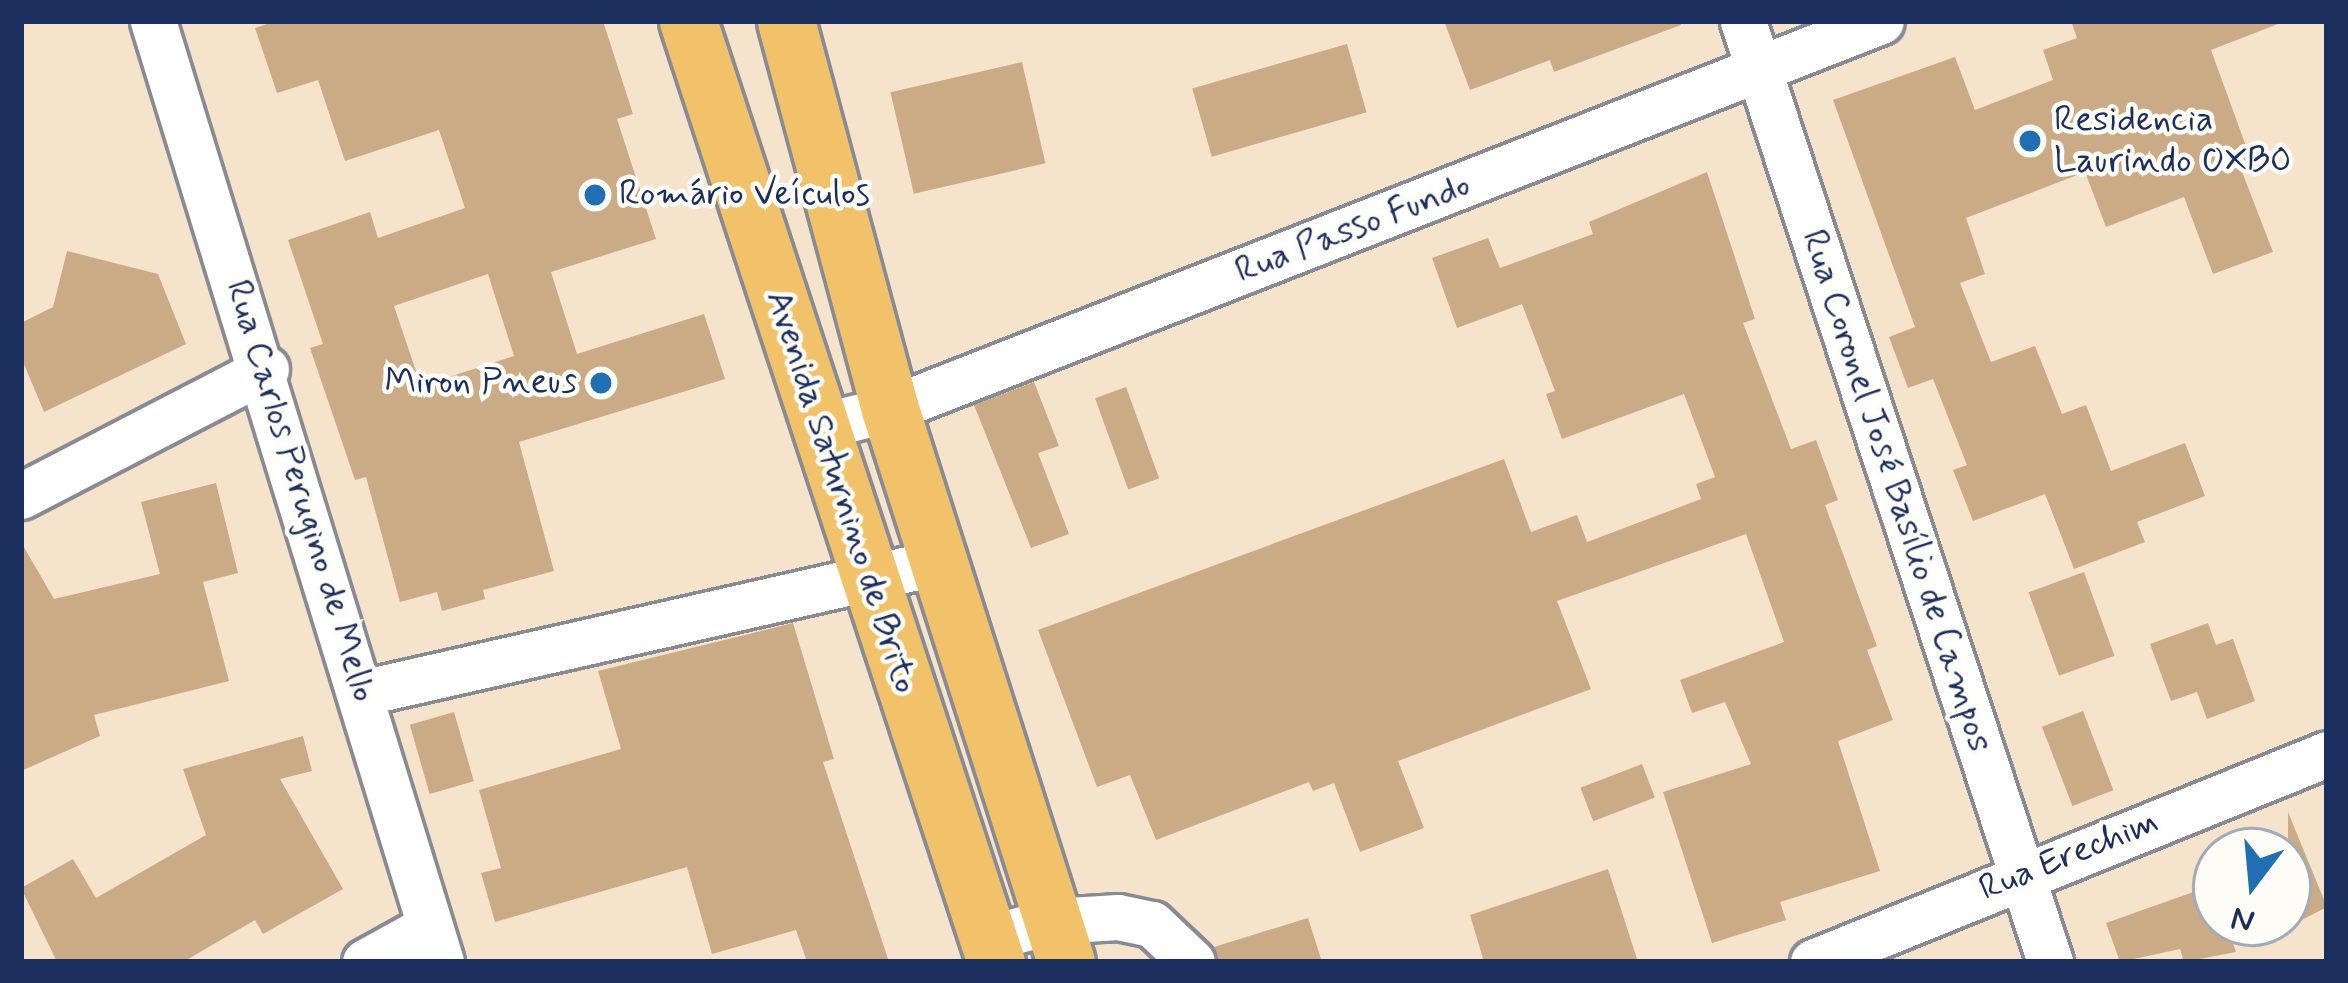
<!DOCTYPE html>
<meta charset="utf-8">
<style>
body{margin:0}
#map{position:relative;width:2348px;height:983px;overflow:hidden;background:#f5e4cb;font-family:Mynerve,sans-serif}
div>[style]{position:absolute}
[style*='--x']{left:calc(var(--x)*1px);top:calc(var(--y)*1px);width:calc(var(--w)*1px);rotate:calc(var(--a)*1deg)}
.building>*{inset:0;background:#cbab85;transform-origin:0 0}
.roads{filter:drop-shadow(3px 0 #888a94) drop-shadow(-3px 0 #888a94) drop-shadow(0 3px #888a94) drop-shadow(0 -3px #888a94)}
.minor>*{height:45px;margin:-22.5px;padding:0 22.5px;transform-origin:22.5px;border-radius:22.5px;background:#fff}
.major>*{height:57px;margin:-28.5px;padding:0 28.5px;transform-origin:28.5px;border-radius:28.5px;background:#f2c26a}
.dots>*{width:33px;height:33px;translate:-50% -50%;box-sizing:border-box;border:6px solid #fdfcf7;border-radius:50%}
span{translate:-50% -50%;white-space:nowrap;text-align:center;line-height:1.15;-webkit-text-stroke:9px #fdfcf7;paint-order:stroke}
.poi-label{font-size:36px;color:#1b2f5e}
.left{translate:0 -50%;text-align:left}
.right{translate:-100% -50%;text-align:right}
.street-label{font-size:36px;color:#1b2f5e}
.frame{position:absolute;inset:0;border:24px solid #1b2f5e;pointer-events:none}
.north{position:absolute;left:2192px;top:827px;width:120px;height:120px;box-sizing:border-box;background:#fdfcf7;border:3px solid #a3aaba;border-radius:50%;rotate:196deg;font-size:33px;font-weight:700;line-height:48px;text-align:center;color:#1b2f5e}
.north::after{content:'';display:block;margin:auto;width:42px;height:54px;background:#1f6fb2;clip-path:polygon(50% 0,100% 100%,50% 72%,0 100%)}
</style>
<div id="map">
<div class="building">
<div style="clip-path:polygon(evenodd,276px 21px,603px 21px,633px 114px,617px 119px,656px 239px,551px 272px,577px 354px,704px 314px,725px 379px,519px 442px,554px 571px,483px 590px,485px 599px,442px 611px,437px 592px,400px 602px,366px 477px,355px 480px,310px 348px,323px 344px,288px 240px,370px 212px,378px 238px,465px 208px,439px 130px,345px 161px,318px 80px,277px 93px,255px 28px,276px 21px,488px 274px,514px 356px,421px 386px,394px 306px,488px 274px)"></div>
<div style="clip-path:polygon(1444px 21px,1680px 21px,1681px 25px,1554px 72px,1550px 60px,1470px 90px)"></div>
<div style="clip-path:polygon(2071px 21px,2278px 24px,2211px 50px,2251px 160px,2239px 164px,2273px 252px,2213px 274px,2184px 197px,2106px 227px,2085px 172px,1966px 218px,1985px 274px,1960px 283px,1991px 362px,2035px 346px,2062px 414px,2086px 405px,2111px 471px,2185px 443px,2205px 496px,2137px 522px,2145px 542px,2074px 569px,2045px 494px,1973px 521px,1953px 470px,1967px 465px,1933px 379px,1908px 388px,1889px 337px,1915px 327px,1833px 100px,1955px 57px,1975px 110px,2053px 80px,2043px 50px,2077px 38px)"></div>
<div style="left:1347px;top:44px;width:71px;height:161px;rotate:74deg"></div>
<div style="left:1022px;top:62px;width:104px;height:135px;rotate:77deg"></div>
<div style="clip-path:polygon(1707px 172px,1755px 319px,1743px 323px,1791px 449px,1816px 440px,1838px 500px,1825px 505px,1877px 646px,1867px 650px,1893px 720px,1838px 741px,1880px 871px,1780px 902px,1786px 920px,1712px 943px,1663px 792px,1751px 764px,1725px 702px,1692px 713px,1680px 680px,1784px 642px,1746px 534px,1557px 601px,1591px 689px,1398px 761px,1424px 828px,1360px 852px,1334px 783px,1313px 791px,1309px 782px,1156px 840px,1130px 775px,1097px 787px,1038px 630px,1504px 459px,1531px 532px,1577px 515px,1587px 542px,1701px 499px,1696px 484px,1715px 477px,1684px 394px,1562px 439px,1546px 394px,1555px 391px,1522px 304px,1457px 328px,1432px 258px,1488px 238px,1500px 268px,1593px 234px,1589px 222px)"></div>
<div style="clip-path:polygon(67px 251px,158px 274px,186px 344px,44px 412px,21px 357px,21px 323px,53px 307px)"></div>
<div style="clip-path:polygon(1034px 382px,1059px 446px,1038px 453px,1069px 534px,1031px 548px,974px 405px)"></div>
<div style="left:1126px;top:387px;width:97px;height:33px;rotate:70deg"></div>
<div style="clip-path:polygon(216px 483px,238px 573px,203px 582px,229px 681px,94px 715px,100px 736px,21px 771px,21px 542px,54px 599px,160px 574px,141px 502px)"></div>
<div style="left:2084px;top:572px;width:89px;height:59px;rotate:70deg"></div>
<div style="clip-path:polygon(793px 623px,834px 759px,823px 762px,889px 962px,807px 962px,796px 930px,712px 954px,687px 867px,495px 922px,481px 873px,501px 868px,479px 790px,621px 749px,598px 671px)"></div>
<div style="clip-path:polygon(2208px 623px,2216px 645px,2233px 639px,2255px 701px,2207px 719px,2197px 692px,2171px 701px,2150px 644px)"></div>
<div style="left:2083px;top:711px;width:85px;height:44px;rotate:69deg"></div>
<div style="left:454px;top:712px;width:72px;height:46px;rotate:74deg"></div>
<div style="clip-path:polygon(303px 736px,312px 771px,280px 779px,343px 889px,263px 934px,255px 920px,183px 962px,57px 962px,21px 888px,73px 859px,96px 898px,206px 835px,183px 769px)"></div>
<div style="left:1642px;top:764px;width:36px;height:66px;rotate:69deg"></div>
<div style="clip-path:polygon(2288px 812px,2327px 907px,2288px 927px)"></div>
<div style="clip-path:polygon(1608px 869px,1638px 962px,1484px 962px,1470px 915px)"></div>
<div style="clip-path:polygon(2216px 884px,2216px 923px,2226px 923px,2236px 952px,2184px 962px,2180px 949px,2120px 962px,2106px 923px)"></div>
<div style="clip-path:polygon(1308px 918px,1322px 962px,1218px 962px,1214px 947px)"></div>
</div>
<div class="roads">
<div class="minor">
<div style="--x:153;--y:21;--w:984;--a:72.98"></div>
<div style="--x:1743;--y:21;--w:990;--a:71.93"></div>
<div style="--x:821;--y:426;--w:71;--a:-13.8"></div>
<div style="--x:890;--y:409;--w:1064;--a:-21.38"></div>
<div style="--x:21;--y:496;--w:276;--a:-27.4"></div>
<div style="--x:361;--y:693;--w:593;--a:-12.77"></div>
<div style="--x:988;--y:938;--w:67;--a:-14.7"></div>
<div style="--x:1053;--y:921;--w:65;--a:-3.5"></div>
<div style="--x:1118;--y:917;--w:35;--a:12"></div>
<div style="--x:1152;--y:924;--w:55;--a:43.5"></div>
<div style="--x:365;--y:962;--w:74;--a:-29"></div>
<div style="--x:1813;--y:962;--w:554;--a:-22.03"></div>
</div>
<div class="major">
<div style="--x:688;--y:21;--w:990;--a:71.88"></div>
<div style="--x:786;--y:21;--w:402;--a:75"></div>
<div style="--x:890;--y:409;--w:580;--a:72.35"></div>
</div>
</div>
<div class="dots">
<div style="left:2030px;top:141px;background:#1f6fb2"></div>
<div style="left:595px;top:195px;background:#1f6fb2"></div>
<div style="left:601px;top:383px;background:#1f6fb2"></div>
</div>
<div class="poi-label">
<span class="left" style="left:2054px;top:141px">Residencia<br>Laurindo OXBO</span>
<span class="left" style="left:619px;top:195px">Romário Veículos</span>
<span class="right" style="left:577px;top:383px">Miron Pneus</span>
</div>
<div class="street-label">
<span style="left:1353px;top:229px;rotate:-21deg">Rua Passo Fundo</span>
<span style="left:300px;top:491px;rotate:73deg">Rua Carlos Perugino de Mello</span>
<span style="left:1896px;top:491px;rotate:72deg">Rua Coronel José Basílio de Campos</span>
<span style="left:841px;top:492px;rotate:72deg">Avenida Saturnino de Brito</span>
<span style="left:2069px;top:856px;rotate:-22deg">Rua Erechim</span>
</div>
<div class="frame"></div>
<div class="north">N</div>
</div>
